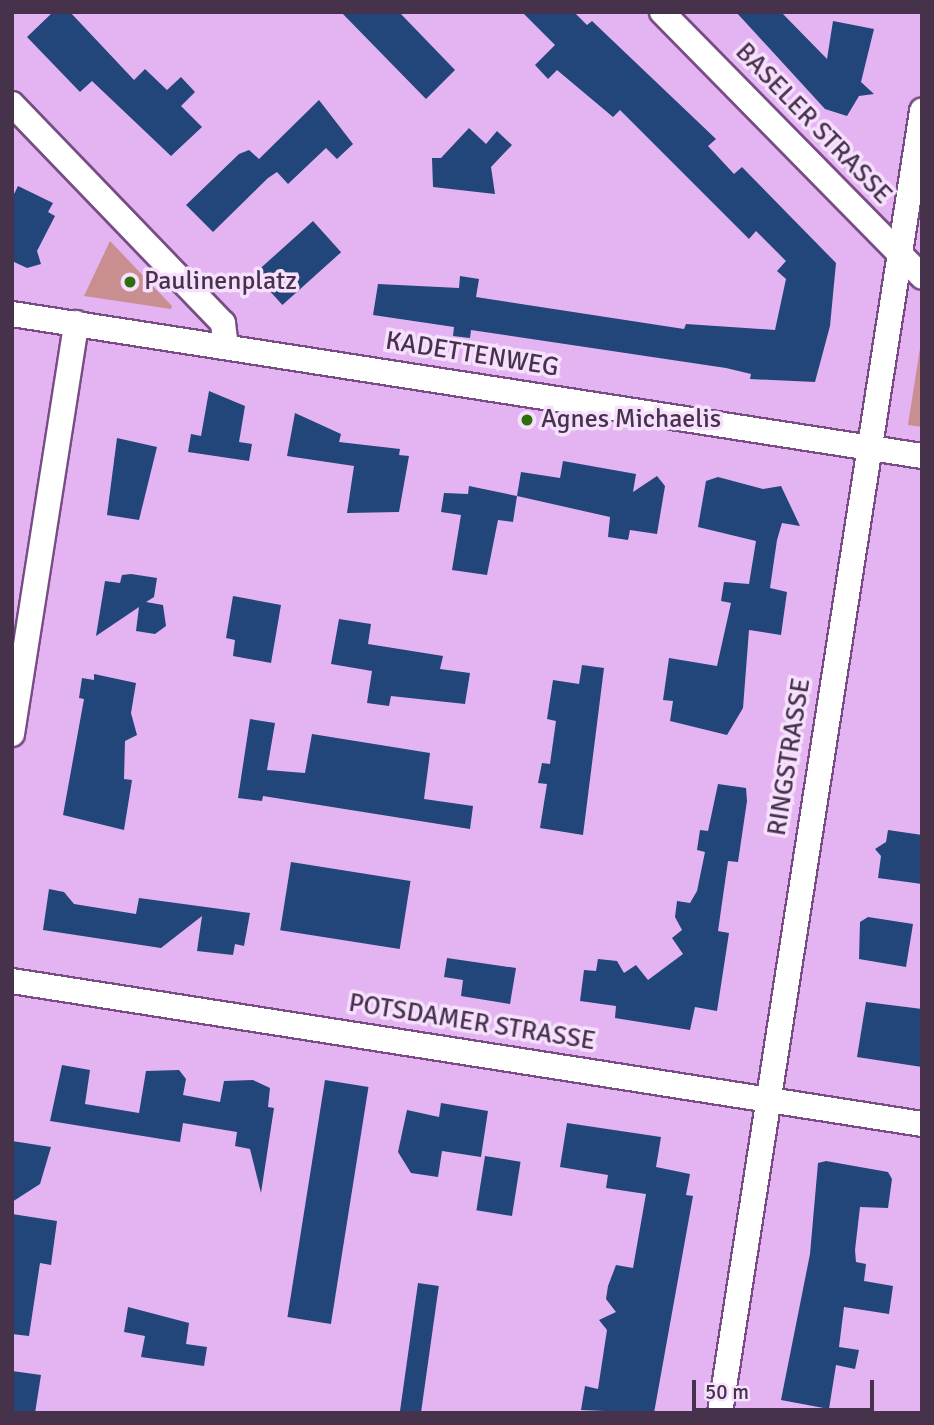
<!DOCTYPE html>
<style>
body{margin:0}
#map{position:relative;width:934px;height:1425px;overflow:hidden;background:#e3b4f1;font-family:Signika,sans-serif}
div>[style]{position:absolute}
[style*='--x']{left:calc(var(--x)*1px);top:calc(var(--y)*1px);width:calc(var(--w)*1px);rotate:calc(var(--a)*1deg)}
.green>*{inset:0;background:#c98f90}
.building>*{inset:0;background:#22457a;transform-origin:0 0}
.roads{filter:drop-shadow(2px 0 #774d84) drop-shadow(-2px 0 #774d84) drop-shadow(0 2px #774d84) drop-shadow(0 -2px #774d84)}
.minor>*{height:24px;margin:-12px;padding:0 12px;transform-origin:12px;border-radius:12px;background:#fff}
.dots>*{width:19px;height:19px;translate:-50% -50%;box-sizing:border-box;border:4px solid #f7dffe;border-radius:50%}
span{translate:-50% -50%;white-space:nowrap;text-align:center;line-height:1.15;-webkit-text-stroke:7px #f7dffe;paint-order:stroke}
.street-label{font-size:26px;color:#46334b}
.poi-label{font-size:26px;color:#46334b}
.left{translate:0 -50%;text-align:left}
.frame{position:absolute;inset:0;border:14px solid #46334b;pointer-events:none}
.scale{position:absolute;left:692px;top:1380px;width:182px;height:32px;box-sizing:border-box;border:4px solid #46334b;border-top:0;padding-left:9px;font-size:21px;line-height:24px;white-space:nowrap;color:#46334b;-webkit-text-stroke:5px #f7dffe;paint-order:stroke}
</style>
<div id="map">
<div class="green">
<div style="clip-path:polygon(110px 241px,172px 306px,171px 309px,84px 296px)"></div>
<div style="clip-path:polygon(922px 335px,922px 427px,908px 425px)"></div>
</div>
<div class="building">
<div style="clip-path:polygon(53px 12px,70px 12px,134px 80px,145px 69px,167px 90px,181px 77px,195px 92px,181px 106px,202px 127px,171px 156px,92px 81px,80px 92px,27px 37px)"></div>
<div style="clip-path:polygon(341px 12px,399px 12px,455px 70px,426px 99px)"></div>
<div style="clip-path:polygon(522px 12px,574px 12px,587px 25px,592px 21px,716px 139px,708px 146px,734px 174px,742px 167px,836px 263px,830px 326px,815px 382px,750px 379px,751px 374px,726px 368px,471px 330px,470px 338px,453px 336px,454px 327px,373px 315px,378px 284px,459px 288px,460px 276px,479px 279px,476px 297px,684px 329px,686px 324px,775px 330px,786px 279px,777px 271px,786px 261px,756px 231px,749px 239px,620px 110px,613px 117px,557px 70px,548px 79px,535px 65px,555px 45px)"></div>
<div style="clip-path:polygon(736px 12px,783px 14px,827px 59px,833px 21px,874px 29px,861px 82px,874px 94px,859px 96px,847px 116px,825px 109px)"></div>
<div style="clip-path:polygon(319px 100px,353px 144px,337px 159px,326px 148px,288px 184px,277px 172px,268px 178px,213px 232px,186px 205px,239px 154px,249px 150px,259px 159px)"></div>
<div style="clip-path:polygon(469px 128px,486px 144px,497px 131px,512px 145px,491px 167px,495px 194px,433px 187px,432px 158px,441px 158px)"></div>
<div style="clip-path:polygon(18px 186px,53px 203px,48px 212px,55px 216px,37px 251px,41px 264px,27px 268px,12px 261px,12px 198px)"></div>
<div style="left:313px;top:221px;width:42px;height:79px;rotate:48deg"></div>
<div style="clip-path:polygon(209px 391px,245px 406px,239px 442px,252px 444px,249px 461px,188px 452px,191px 434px,201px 436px)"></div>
<div style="clip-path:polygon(295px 413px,341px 434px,339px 442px,400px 449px,399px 455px,409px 456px,399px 512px,347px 513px,354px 466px,287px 456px)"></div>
<div style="clip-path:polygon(117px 438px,157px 447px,139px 520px,107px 515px)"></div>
<div style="clip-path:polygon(563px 461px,636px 474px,633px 492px,657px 476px,665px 486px,657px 534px,630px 530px,628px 540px,608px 537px,610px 517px,517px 496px,521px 472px,560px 478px)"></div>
<div style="clip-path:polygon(718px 477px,763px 489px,781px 486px,800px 526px,782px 523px,777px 540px,770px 588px,787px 592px,781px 635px,749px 630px,743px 708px,727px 735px,670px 721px,673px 701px,663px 700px,669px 658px,717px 666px,731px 603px,721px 601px,724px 582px,749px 584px,756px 541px,698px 527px,706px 481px)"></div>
<div style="clip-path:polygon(469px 486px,517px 496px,513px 522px,498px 520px,487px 575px,452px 570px,461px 515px,441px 512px,444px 493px,468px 494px)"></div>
<div style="clip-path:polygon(131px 574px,157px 578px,154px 597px,146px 602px,163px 605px,166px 626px,155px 634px,136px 631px,139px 607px,96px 636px,105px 581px,120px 583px,122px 575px)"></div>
<div style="clip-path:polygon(233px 596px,281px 605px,271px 663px,233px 656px,235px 640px,226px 638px)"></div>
<div style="clip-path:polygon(339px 619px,371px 624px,368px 644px,443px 656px,440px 669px,470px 673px,465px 704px,391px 696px,389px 706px,367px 703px,372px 671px,331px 664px)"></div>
<div style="clip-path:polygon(582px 665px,604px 668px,583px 835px,540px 828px,547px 784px,538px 783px,542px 763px,550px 764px,556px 721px,547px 719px,553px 680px,579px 684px)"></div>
<div style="clip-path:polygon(94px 674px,136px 683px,131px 713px,137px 735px,125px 741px,124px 779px,132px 780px,124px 830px,63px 815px,84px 699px,79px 698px,82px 678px,94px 680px)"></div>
<div style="clip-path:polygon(250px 719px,275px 723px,267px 770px,305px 773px,312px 734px,430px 753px,424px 799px,473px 806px,470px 829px,263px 796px,262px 801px,238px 798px)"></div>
<div style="clip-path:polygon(718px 784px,746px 788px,747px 801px,738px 862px,728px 861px,718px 931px,729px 933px,717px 1011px,695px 1007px,690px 1030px,615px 1018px,616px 1006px,580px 1001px,584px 970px,596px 971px,598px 959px,617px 961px,624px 973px,636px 965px,648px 980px,683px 954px,672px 938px,682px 930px,675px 917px,677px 901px,690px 903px,697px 891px,705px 852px,697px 850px,700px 830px,708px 831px)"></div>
<div style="clip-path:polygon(888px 830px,922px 835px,922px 884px,878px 878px,881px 856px,875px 849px,886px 842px)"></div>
<div style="left:291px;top:862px;width:121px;height:69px;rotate:9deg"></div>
<div style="clip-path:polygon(49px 889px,64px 892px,74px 904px,136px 914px,139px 898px,250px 913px,244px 946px,235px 944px,233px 955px,197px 951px,202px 916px,161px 948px,43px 930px)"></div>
<div style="clip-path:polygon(868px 917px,913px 924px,906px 967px,859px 959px,860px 922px)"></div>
<div style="clip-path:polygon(447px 958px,516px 968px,510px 1004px,461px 996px,463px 980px,444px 977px)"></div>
<div style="clip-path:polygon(866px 1002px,922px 1009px,922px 1067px,857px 1057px)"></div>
<div style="clip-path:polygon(62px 1065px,90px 1070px,85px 1104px,139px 1113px,146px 1071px,179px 1070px,186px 1079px,183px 1095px,220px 1102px,224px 1081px,253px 1080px,270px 1088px,268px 1107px,274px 1108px,261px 1193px,250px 1149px,235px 1146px,237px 1132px,183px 1123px,180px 1142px,50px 1121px)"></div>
<div style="left:325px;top:1080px;width:44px;height:240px;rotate:9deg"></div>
<div style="clip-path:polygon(441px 1103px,488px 1111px,481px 1157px,442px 1151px,438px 1177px,411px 1173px,398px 1152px,407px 1110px,439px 1117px)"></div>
<div style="clip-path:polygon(567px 1123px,661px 1137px,656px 1167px,690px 1174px,686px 1195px,693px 1196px,654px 1413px,581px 1410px,585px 1386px,598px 1389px,607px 1330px,599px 1320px,616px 1312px,606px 1299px,608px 1286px,616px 1265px,633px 1268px,646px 1194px,606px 1188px,608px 1175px,560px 1167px)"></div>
<div style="clip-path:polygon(12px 1141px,51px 1147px,40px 1184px,12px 1202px)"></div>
<div style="left:485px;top:1156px;width:36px;height:55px;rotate:9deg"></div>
<div style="clip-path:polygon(826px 1161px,888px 1172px,892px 1179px,888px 1208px,860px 1207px,855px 1250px,856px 1262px,866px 1264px,864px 1281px,893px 1286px,889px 1314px,844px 1307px,839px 1347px,859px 1350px,855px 1369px,836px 1365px,829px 1409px,781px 1400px,810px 1254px,818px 1163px)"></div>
<div style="clip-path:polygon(12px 1214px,57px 1221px,51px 1265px,40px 1263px,29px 1336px,12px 1334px)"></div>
<div style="left:418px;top:1283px;width:21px;height:131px;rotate:8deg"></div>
<div style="clip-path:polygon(128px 1307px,189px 1323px,186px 1344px,207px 1347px,204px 1366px,141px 1357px,145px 1336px,124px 1332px)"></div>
<div style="clip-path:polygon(12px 1371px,41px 1375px,35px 1413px,12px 1413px)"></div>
</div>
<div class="roads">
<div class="minor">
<div style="--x:662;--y:12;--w:371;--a:45.5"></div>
<div style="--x:12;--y:104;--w:304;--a:46.1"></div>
<div style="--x:223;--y:323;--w:24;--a:83"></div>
<div style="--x:12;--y:314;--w:921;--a:8.87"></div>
<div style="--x:12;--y:734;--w:416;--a:-81.1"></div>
<div style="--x:12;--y:981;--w:921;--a:8.93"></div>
<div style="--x:720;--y:1413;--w:1318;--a:-81.18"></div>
</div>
</div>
<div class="dots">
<div style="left:130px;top:282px;background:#2d700b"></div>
<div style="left:527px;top:420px;background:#2d700b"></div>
</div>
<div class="street-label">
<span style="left:813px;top:124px;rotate:46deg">BASELER STRASSE</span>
<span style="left:472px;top:355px;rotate:9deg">KADETTENWEG</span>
<span style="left:790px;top:757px;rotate:-81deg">RINGSTRASSE</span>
<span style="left:472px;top:1023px;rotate:9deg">POTSDAMER STRASSE</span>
</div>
<div class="poi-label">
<span class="left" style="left:144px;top:282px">Paulinenplatz</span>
<span class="left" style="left:541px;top:420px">Agnes Michaelis</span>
</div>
<div class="frame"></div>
<div class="scale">50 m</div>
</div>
